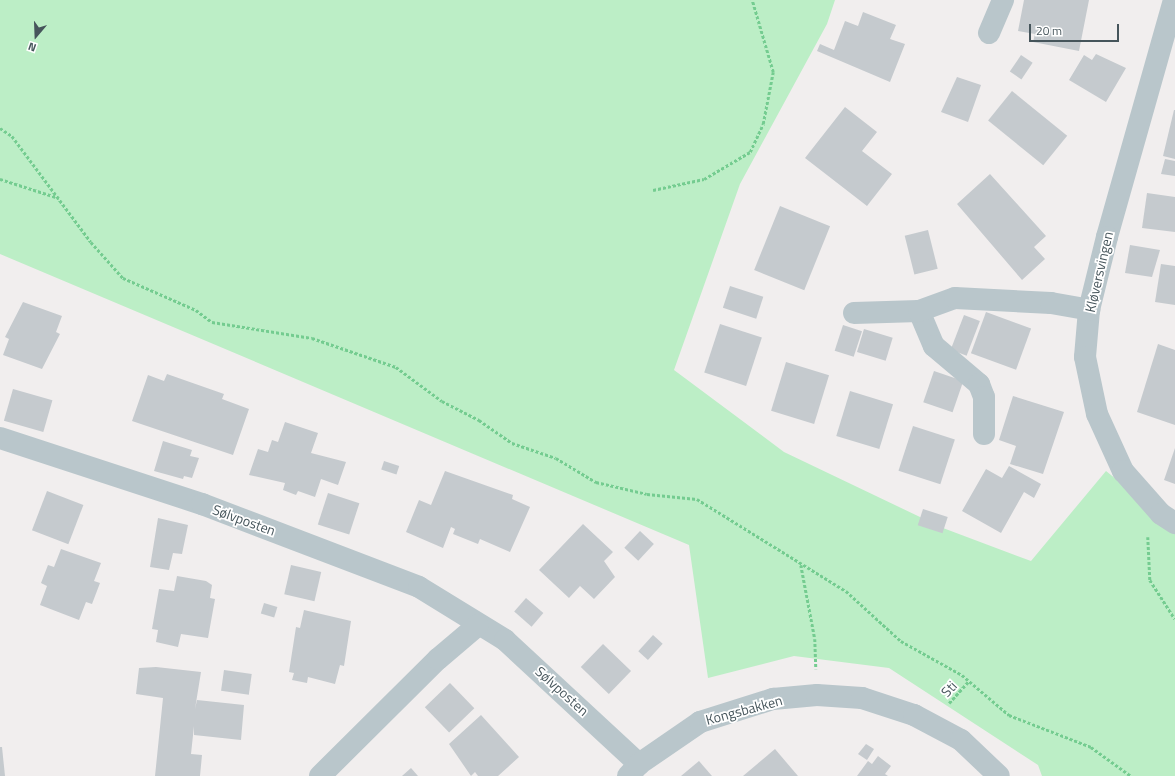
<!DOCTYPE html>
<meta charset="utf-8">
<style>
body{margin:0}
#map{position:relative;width:1175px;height:776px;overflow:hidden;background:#f1eeee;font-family:"Titillium Web",sans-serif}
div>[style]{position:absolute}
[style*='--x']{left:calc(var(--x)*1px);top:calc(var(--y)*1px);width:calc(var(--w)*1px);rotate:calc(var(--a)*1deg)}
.green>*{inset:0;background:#bceec6}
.building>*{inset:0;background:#c5cace;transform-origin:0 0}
.path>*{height:2.5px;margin-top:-1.25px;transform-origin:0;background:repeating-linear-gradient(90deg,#74cc90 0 3px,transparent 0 5px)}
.minor>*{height:22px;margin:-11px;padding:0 11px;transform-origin:11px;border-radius:11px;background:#b9c6cb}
span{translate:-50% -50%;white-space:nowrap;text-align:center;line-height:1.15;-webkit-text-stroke:3.5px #fff;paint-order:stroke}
.street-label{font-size:14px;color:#46555b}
.north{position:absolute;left:16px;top:16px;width:40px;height:40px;-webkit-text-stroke:3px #fff;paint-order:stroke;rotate:199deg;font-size:11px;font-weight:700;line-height:16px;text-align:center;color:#46555b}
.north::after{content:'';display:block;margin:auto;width:14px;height:18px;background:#46555b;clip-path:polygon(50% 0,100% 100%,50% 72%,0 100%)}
.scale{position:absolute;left:1029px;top:24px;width:90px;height:18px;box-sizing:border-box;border:2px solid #46555b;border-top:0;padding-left:5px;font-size:12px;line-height:14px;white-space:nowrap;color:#46555b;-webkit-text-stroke:3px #fff;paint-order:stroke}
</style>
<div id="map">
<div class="green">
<div style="clip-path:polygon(0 0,835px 0,827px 24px,740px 184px,674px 370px,784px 452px,943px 528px,1031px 561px,1106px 471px,1175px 527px,1175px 776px,1042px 776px,1038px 765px,889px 668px,794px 656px,708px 678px,689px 545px,0 254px)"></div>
</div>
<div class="building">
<div style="clip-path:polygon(1024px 0,1089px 0,1079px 51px,1033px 42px,1035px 34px,1018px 31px)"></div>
<div style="clip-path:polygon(863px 12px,896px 25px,890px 39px,905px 44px,890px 82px,817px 51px,820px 44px,834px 50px,845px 21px,858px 26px)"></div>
<div style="clip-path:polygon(1096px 54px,1126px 68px,1106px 102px,1069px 80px,1084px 55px,1092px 60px)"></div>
<div style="left:1021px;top:55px;width:14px;height:20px;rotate:34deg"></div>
<div style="clip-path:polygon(957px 77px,981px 85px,968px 122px,941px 112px)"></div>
<div style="left:1012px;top:91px;width:71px;height:38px;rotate:39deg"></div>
<div style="clip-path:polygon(845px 107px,877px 132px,862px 151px,892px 174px,867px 206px,805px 158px)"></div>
<div style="clip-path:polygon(1174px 110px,1175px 110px,1175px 159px,1163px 156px)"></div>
<div style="clip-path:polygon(1165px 159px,1175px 161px,1175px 176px,1161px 174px)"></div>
<div style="clip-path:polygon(990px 174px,1046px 236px,1034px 247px,1045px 259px,1022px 280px,957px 204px)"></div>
<div style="clip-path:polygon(1147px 193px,1175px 197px,1175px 232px,1142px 228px)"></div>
<div style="left:780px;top:206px;width:54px;height:69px;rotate:22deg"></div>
<div style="left:928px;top:230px;width:40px;height:24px;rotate:76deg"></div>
<div style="clip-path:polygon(1130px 245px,1160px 250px,1152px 277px,1125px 273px)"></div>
<div style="clip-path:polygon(1161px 264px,1175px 266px,1175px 305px,1155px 302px)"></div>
<div style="left:730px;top:286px;width:35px;height:23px;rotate:18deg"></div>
<div style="clip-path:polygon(23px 302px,62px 316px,56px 332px,60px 334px,42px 369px,3px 355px,9px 339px,5px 337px)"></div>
<div style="left:986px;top:312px;width:48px;height:44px;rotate:20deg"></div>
<div style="left:964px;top:315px;width:17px;height:37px;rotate:21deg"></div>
<div style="left:720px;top:324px;width:44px;height:51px;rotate:18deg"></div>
<div style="left:843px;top:325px;width:20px;height:27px;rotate:18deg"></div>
<div style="left:864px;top:329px;width:30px;height:24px;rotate:17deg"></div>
<div style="clip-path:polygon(1158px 344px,1175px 350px,1175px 425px,1137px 412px)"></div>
<div style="left:786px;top:362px;width:45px;height:51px;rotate:17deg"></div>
<div style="left:934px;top:371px;width:31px;height:33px;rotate:19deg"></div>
<div style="clip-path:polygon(167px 374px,224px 394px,222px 399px,249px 409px,233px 455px,132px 421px,148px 375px,164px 381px)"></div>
<div style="left:13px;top:389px;width:41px;height:33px;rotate:16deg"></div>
<div style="left:850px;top:391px;width:45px;height:47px;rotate:17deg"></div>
<div style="clip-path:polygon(1013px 396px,1064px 412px,1043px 474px,1010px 464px,1016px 446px,999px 440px)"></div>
<div style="clip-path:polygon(285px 422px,318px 433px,311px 453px,346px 462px,338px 485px,321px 479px,315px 497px,298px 491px,296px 495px,283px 490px,285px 483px,249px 475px,258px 449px,268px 452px,272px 440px,278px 442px)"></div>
<div style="left:913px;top:426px;width:44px;height:47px;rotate:18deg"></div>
<div style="clip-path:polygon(163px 441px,192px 450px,190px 456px,199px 458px,192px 478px,184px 476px,183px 479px,154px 471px)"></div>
<div style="clip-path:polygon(1175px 448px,1175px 484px,1164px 480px)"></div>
<div style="left:384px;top:461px;width:16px;height:9px;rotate:18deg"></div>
<div style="clip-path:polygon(1009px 466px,1041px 484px,1034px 498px,1024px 492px,1001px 533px,962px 511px,986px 469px,1002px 478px)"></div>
<div style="clip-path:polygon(445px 471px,513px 495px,512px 499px,530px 507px,510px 552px,480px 539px,478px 544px,453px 534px,455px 529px,451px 527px,443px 548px,406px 532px,419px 500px,431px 505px)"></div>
<div style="left:47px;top:491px;width:39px;height:42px;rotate:21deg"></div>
<div style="left:328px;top:493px;width:33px;height:33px;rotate:18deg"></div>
<div style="left:923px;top:509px;width:26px;height:17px;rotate:18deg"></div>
<div style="clip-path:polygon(158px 518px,188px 525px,182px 554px,173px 553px,169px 570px,150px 567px)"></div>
<div style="clip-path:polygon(583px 524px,613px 552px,604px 561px,615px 577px,594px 599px,580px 586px,569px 598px,539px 570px)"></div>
<div style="left:640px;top:531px;width:19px;height:23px;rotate:43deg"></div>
<div style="clip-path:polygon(61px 549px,101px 563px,94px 581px,100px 583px,92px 604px,86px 602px,79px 620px,40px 605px,47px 586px,41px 583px,48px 565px,54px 567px)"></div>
<div style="left:291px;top:565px;width:31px;height:30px;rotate:13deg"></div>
<div style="clip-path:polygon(177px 576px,206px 581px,212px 585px,210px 598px,215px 599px,208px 638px,181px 634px,178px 647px,156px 642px,158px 630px,152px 629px,159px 589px,174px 591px)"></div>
<div style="left:526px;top:598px;width:23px;height:18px;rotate:41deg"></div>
<div style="left:264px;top:603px;width:14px;height:11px;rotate:17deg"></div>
<div style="clip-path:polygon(304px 610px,351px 621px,344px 666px,340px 665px,335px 684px,308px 677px,307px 683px,292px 680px,294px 673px,289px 672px,296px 627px,300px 628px)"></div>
<div style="left:653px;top:635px;width:13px;height:22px;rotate:42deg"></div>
<div style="left:603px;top:644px;width:39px;height:32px;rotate:44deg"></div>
<div style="clip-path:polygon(156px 667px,201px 672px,195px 709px,197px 700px,244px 705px,241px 740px,194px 735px,194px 726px,191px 754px,202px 755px,200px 776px,155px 776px,163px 698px,136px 694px,139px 668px)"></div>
<div style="left:224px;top:670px;width:28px;height:21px;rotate:8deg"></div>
<div style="left:450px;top:683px;width:35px;height:35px;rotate:46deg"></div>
<div style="clip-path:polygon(481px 715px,519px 757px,498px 776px,478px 776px,475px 772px,471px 776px,449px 744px)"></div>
<div style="clip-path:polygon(866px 744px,874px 749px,867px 760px,858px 754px)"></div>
<div style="clip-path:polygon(0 747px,2px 747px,5px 776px,0 776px)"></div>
<div style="clip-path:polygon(775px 749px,798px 776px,743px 776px)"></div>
<div style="clip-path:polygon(878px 756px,891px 766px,885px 774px,888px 776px,857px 776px,868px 761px,872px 764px)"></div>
<div style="clip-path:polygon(699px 761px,712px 776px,681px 776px)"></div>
<div style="clip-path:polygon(411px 768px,418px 776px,402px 776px)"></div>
</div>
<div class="path">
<div style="--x:0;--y:128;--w:14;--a:34"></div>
<div style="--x:12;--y:136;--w:132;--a:53.3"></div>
<div style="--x:91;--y:242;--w:48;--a:48.4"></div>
<div style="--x:123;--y:278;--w:80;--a:23.7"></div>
<div style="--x:196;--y:310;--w:20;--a:37"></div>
<div style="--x:212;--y:322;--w:101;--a:9.1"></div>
<div style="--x:312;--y:338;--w:89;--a:19"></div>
<div style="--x:396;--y:367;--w:57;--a:36.5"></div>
<div style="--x:442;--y:401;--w:42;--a:27.2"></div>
<div style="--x:479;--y:420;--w:40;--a:34.9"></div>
<div style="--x:512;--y:443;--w:46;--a:18.8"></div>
<div style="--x:556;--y:458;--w:47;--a:31"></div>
<div style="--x:596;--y:482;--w:52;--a:13.2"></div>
<div style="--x:647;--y:494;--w:50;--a:5.7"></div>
<div style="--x:697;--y:499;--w:175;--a:31.7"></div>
<div style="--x:846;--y:591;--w:74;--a:42.3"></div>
<div style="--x:901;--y:641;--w:70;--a:29.1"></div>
<div style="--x:962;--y:675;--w:62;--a:40.4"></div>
<div style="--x:1009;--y:715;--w:88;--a:21.3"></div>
<div style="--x:1091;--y:747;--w:49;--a:35.9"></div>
<div style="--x:0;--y:179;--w:62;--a:17.9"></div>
<div style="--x:653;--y:190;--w:52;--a:-12.2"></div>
<div style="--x:704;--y:179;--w:53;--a:-30.4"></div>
<div style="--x:750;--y:152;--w:31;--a:-65"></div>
<div style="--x:763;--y:124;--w:53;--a:-79.1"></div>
<div style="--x:773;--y:72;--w:75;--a:-106.3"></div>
<div style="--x:1148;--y:537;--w:43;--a:87.3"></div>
<div style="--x:1150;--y:580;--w:46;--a:57.3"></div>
<div style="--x:801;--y:565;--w:75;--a:79.3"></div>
<div style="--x:815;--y:639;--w:30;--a:88"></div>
<div style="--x:949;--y:703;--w:30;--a:-48"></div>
</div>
<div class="minor">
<div style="--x:1174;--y:0;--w:246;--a:105.8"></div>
<div style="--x:1107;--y:237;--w:75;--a:103.9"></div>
<div style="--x:1089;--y:310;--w:47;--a:94.9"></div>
<div style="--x:1085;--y:357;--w:58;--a:78.1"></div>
<div style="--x:1097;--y:414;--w:63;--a:65.5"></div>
<div style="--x:1123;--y:471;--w:57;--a:48.5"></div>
<div style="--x:1161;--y:514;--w:17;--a:33"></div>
<div style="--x:989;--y:33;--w:36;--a:-67"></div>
<div style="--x:919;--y:311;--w:38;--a:67"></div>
<div style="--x:934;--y:346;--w:59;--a:40.2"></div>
<div style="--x:979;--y:384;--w:14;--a:69"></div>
<div style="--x:984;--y:397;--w:37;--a:90"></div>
<div style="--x:854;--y:313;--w:65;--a:-1.8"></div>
<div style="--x:919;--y:311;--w:38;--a:-20"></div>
<div style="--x:955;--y:298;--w:96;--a:3"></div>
<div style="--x:1051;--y:303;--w:39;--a:10"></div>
<div style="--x:0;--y:438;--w:213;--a:18.1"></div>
<div style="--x:202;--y:504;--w:232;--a:20.9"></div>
<div style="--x:419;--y:587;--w:101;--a:31.6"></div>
<div style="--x:505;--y:640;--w:183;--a:42.8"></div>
<div style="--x:320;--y:776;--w:166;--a:-44.8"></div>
<div style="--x:438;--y:659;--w:52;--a:-40.4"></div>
<div style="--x:628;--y:776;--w:16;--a:-47"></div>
<div style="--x:639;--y:764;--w:74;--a:-34.5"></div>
<div style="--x:700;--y:722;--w:77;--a:-17.5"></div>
<div style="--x:773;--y:699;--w:44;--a:-5.2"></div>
<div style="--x:817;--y:695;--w:45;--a:3.8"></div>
<div style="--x:862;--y:698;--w:55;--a:18.1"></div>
<div style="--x:914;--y:715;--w:53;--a:28"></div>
<div style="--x:961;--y:740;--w:52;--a:43.5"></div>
</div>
<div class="street-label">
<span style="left:1099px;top:272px;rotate:-77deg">Kløversvingen</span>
<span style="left:244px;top:520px;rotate:20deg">Sølvposten</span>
<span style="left:949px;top:689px;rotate:-47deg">Sti</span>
<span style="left:562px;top:691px;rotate:42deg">Sølvposten</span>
<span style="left:744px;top:710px;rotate:-15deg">Kongsbakken</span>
</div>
<div class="north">N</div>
<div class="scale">20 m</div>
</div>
